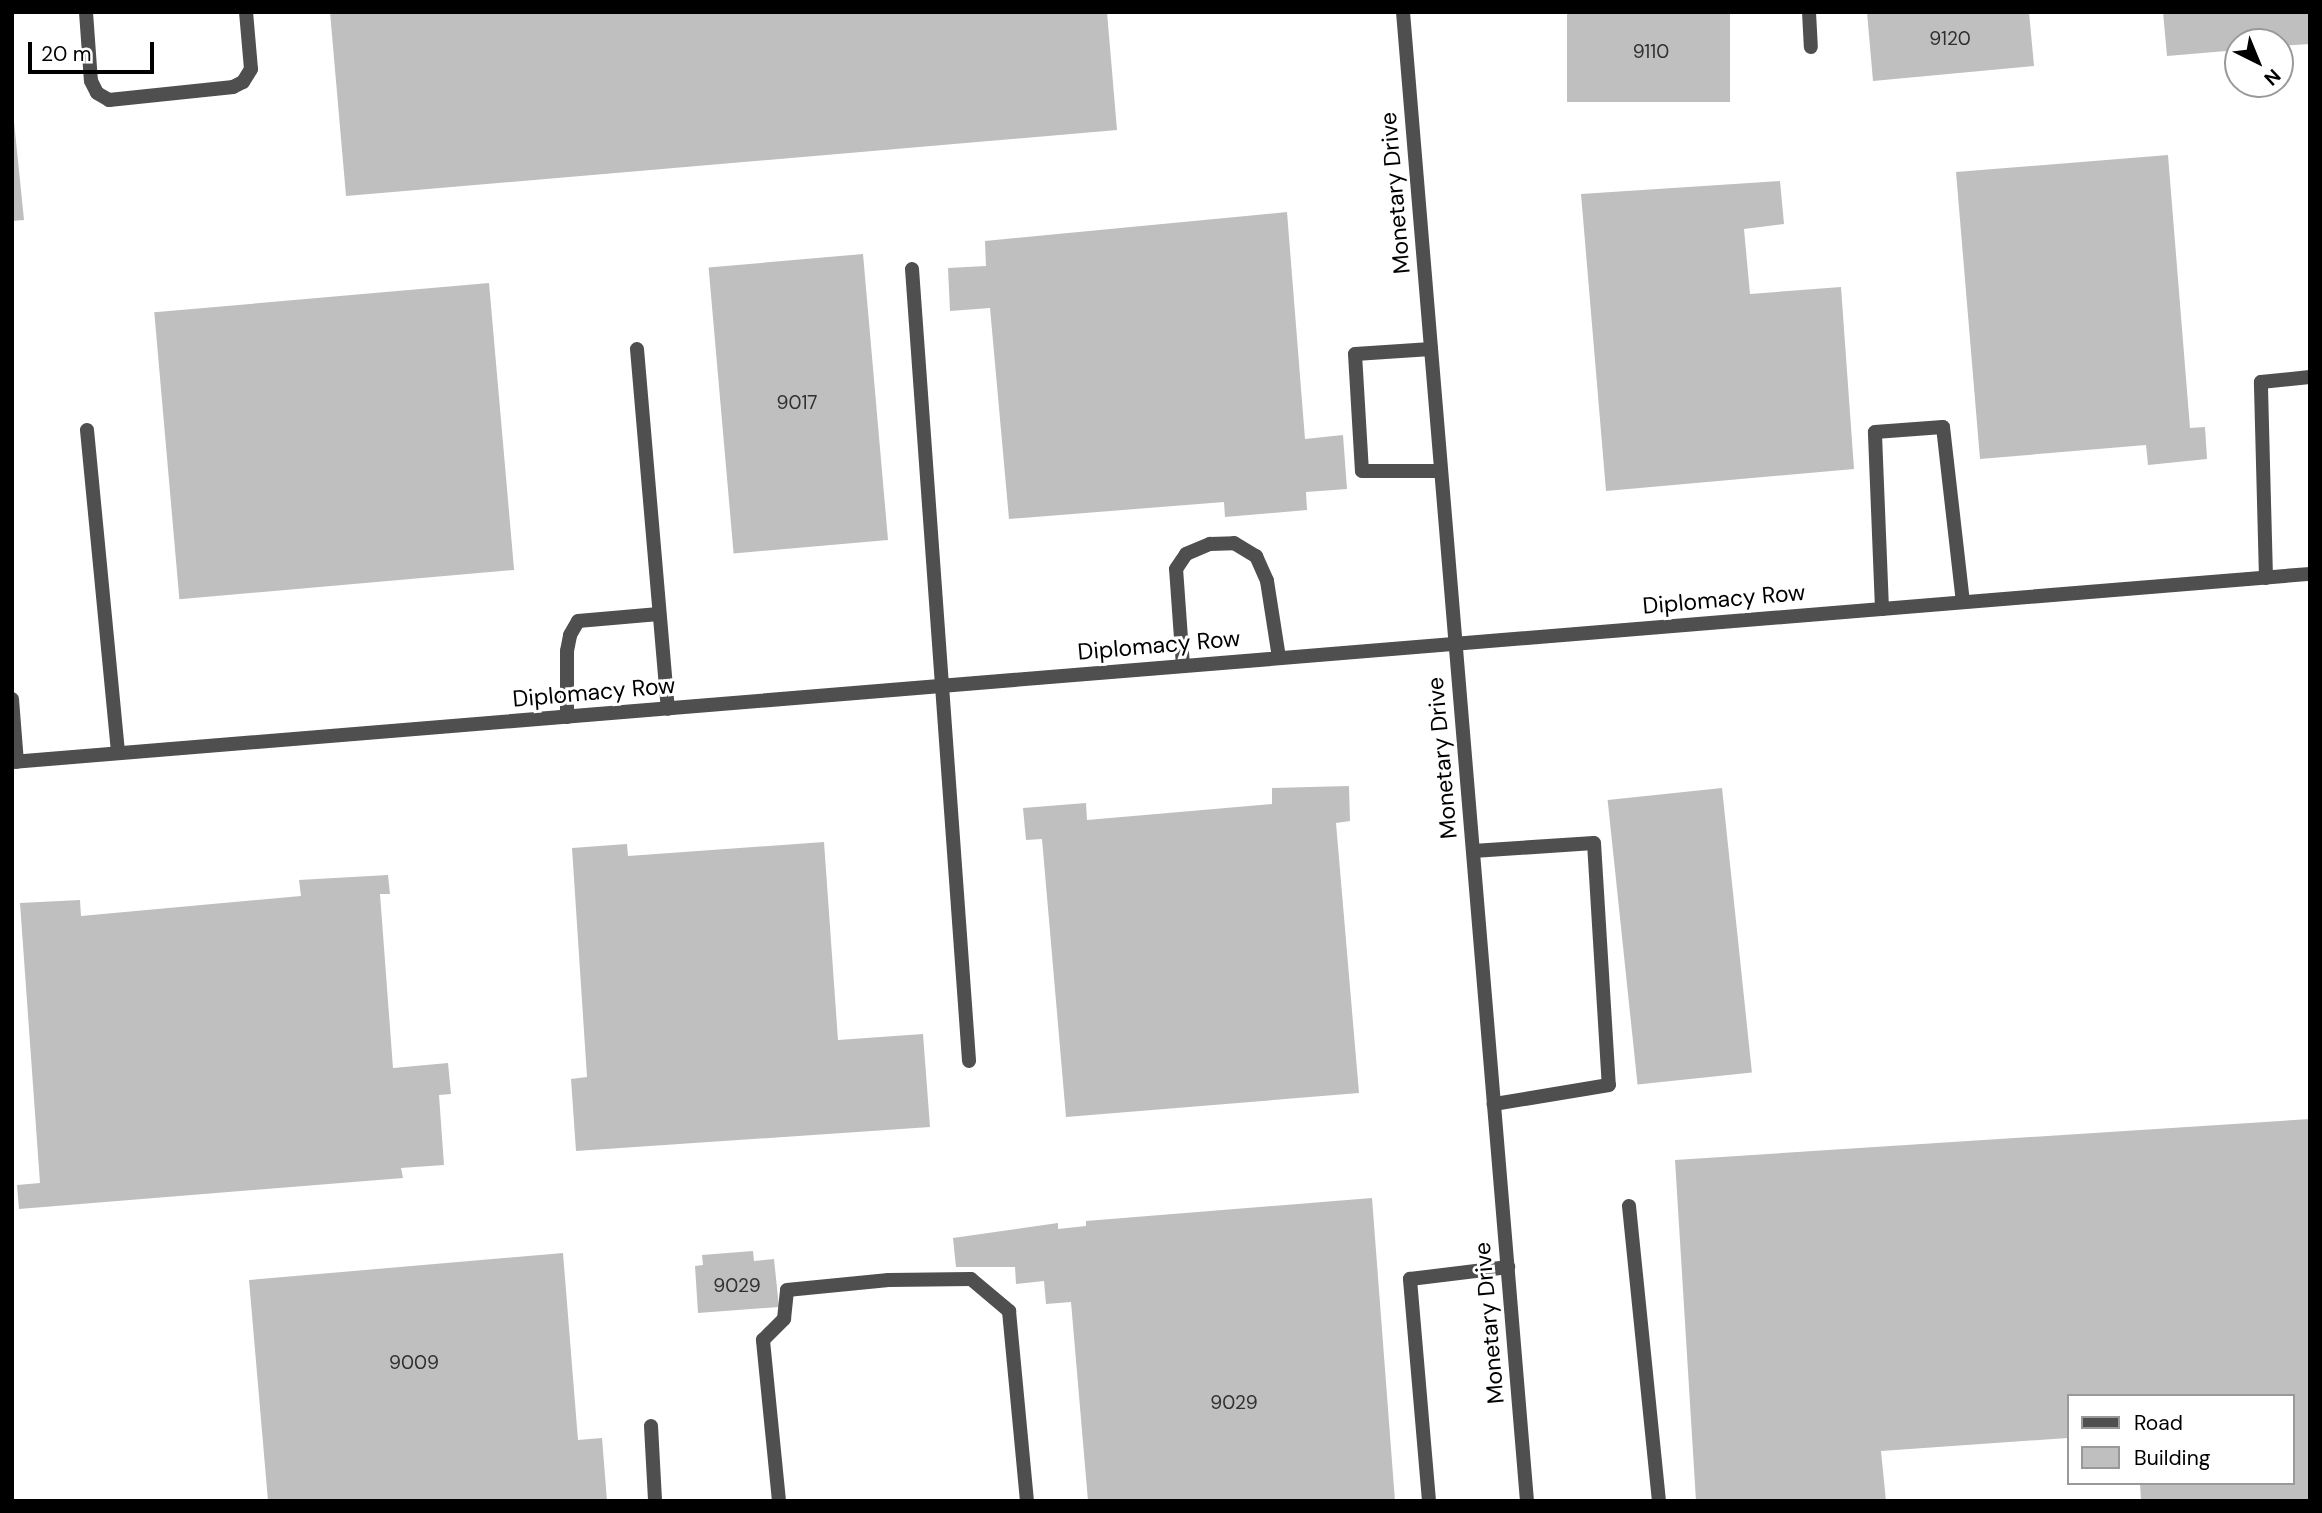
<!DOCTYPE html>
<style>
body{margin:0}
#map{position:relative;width:2322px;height:1513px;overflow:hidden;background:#fff;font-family:"DM Sans",sans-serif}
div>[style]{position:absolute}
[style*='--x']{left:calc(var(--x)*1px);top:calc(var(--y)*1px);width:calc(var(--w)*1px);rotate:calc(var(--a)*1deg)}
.building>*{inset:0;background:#bfbfbf;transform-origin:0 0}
.service>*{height:14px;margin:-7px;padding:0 7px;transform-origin:7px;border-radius:7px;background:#4f4f4f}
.minor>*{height:14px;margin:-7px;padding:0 7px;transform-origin:7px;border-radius:7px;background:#4f4f4f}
span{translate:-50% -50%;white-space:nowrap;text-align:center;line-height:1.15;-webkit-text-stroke:6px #fff;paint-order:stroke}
.number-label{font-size:19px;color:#303030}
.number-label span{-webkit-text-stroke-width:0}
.street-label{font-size:23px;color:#000}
.frame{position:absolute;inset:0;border:14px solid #000;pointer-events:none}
.legend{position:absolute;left:2067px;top:1394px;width:228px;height:91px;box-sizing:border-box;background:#fff;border:2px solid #999;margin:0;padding:9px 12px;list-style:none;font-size:21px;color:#000}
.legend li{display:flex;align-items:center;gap:14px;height:35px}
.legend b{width:35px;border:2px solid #999}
.north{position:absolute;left:2224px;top:28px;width:70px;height:70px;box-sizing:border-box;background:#fff;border:2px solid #999;border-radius:50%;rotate:137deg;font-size:19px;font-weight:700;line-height:28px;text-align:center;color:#000}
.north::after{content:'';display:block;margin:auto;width:24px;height:32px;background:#000;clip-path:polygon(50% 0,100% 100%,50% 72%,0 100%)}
.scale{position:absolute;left:28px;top:42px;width:126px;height:32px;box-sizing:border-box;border:4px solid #000;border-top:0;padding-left:9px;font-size:21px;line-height:24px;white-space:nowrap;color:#000;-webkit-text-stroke:5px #fff;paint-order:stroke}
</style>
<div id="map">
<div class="building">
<div style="clip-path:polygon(330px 12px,1107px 12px,1117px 130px,346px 196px)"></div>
<div style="left:1567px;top:12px;width:163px;height:90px"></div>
<div style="clip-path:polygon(1867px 12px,2029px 12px,2034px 66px,1873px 81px)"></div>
<div style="clip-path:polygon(2163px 12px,2310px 12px,2310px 44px,2280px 46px,2280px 42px,2238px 42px,2238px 50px,2167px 56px)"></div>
<div style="clip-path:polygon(12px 102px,24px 220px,12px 221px)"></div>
<div style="clip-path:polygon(2168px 155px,2190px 428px,2205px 427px,2207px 459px,2148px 465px,2146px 445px,1980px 459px,1956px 172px)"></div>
<div style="clip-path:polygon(1780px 181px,1784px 224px,1744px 229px,1750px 294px,1841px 287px,1854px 469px,1606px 491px,1581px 194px)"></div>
<div style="clip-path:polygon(1287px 212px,1305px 439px,1343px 435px,1347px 489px,1306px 492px,1307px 510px,1225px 517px,1224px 502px,1009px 519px,990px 308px,950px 311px,948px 268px,986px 266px,985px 241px)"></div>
<div style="left:863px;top:254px;width:287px;height:155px;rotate:85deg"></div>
<div style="left:489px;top:283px;width:288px;height:336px;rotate:85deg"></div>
<div style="clip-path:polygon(1349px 786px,1350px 821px,1336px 823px,1359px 1093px,1066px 1117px,1042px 839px,1026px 840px,1023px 808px,1086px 803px,1087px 820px,1272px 804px,1272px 788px)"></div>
<div style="left:1722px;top:788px;width:286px;height:115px;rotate:84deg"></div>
<div style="clip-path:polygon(824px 842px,838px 1040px,923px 1034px,930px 1127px,576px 1151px,571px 1079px,587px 1077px,572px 848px,627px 844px,628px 856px)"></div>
<div style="clip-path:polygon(388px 875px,390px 894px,380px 894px,393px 1068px,448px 1063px,451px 1094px,439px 1095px,444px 1165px,401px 1168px,403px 1178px,19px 1209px,17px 1185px,40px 1183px,20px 903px,80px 900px,81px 916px,301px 896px,299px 880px)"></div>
<div style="clip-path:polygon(2310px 1119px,2310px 1501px,2141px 1501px,2140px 1483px,2292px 1483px,2292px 1396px,2068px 1396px,2068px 1438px,1881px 1451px,1886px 1501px,1696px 1501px,1675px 1160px)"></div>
<div style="clip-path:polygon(1372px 1198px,1395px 1501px,1088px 1501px,1071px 1302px,1046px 1304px,1044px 1281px,1016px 1284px,1015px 1267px,956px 1267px,953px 1238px,1058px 1223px,1058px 1229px,1086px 1226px,1086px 1221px)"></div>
<div style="clip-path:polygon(753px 1251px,754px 1261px,774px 1259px,779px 1307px,698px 1313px,695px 1266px,703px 1265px,702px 1255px)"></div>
<div style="clip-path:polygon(563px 1253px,578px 1440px,602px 1438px,607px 1501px,268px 1501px,249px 1280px)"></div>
</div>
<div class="service">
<div style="--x:86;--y:12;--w:69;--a:85.9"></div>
<div style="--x:91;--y:81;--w:13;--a:63"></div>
<div style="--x:97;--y:93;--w:14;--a:30"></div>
<div style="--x:109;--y:100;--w:125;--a:-6"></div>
<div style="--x:233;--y:87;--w:11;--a:-27"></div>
<div style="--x:243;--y:82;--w:15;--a:-58"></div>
<div style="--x:251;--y:69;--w:57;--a:-95"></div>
<div style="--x:1809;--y:12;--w:35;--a:87"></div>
<div style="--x:912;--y:269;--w:794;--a:85.88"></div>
<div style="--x:637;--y:349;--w:361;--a:85.1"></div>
<div style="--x:1431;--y:349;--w:76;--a:176.2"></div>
<div style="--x:1355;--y:354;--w:117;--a:86.6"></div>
<div style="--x:1362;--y:471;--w:79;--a:0"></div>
<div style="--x:87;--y:430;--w:324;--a:84.5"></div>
<div style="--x:2266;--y:578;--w:196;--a:-91.5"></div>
<div style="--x:2261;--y:382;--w:49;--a:-5.8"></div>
<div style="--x:1882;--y:609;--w:177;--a:-92.3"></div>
<div style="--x:1875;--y:432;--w:68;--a:-4.2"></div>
<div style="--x:1943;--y:427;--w:176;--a:83.5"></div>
<div style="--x:1183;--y:666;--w:97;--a:-94.1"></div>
<div style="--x:1176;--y:569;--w:18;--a:-56"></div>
<div style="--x:1186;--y:554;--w:26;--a:-23"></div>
<div style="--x:1210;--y:544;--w:24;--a:-2"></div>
<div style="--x:1234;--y:543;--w:26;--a:31"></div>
<div style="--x:1256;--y:556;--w:27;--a:66"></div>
<div style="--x:1267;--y:581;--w:78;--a:81.1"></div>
<div style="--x:12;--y:699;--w:63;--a:85.5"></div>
<div style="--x:567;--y:717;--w:66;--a:-90"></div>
<div style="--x:567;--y:651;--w:16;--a:-79"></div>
<div style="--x:570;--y:635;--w:16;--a:-60"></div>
<div style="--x:578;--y:621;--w:81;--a:-4.9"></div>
<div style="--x:1473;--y:851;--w:121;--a:-3.8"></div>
<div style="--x:1594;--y:843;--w:242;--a:86.5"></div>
<div style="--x:1609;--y:1085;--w:117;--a:170.6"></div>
<div style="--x:1629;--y:1206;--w:297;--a:84.2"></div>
<div style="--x:651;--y:1426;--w:75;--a:86.9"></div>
<div style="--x:779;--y:1501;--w:162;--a:-95.7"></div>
<div style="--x:763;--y:1340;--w:30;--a:-45"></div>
<div style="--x:784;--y:1319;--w:29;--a:-84"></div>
<div style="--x:787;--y:1290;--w:102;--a:-5.6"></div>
<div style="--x:889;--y:1280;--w:82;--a:-0.7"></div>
<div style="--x:971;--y:1279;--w:50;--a:40.1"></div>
<div style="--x:1009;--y:1311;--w:191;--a:84.6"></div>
<div style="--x:1429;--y:1501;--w:223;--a:-94.9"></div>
<div style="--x:1410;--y:1279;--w:99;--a:-7"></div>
</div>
<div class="minor">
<div style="--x:1403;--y:12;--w:1494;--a:85.24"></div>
<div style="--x:12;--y:762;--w:2306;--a:-4.68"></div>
</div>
<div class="number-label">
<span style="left:1950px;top:39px">9120</span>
<span style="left:1651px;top:52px">9110</span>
<span style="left:797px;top:403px">9017</span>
<span style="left:737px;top:1286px">9029</span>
<span style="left:414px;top:1363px">9009</span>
<span style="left:1234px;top:1403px">9029</span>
</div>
<div class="street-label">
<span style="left:1395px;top:193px;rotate:-95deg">Monetary Drive</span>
<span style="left:1724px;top:599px;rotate:-5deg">Diplomacy Row</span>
<span style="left:1159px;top:645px;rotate:-5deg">Diplomacy Row</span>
<span style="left:594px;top:692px;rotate:-5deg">Diplomacy Row</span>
<span style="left:1442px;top:758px;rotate:-95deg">Monetary Drive</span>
<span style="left:1489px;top:1323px;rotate:-95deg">Monetary Drive</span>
</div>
<div class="frame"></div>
<ul class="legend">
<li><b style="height:9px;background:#4f4f4f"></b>Road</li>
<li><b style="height:19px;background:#bfbfbf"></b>Building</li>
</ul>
<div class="north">N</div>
<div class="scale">20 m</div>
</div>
